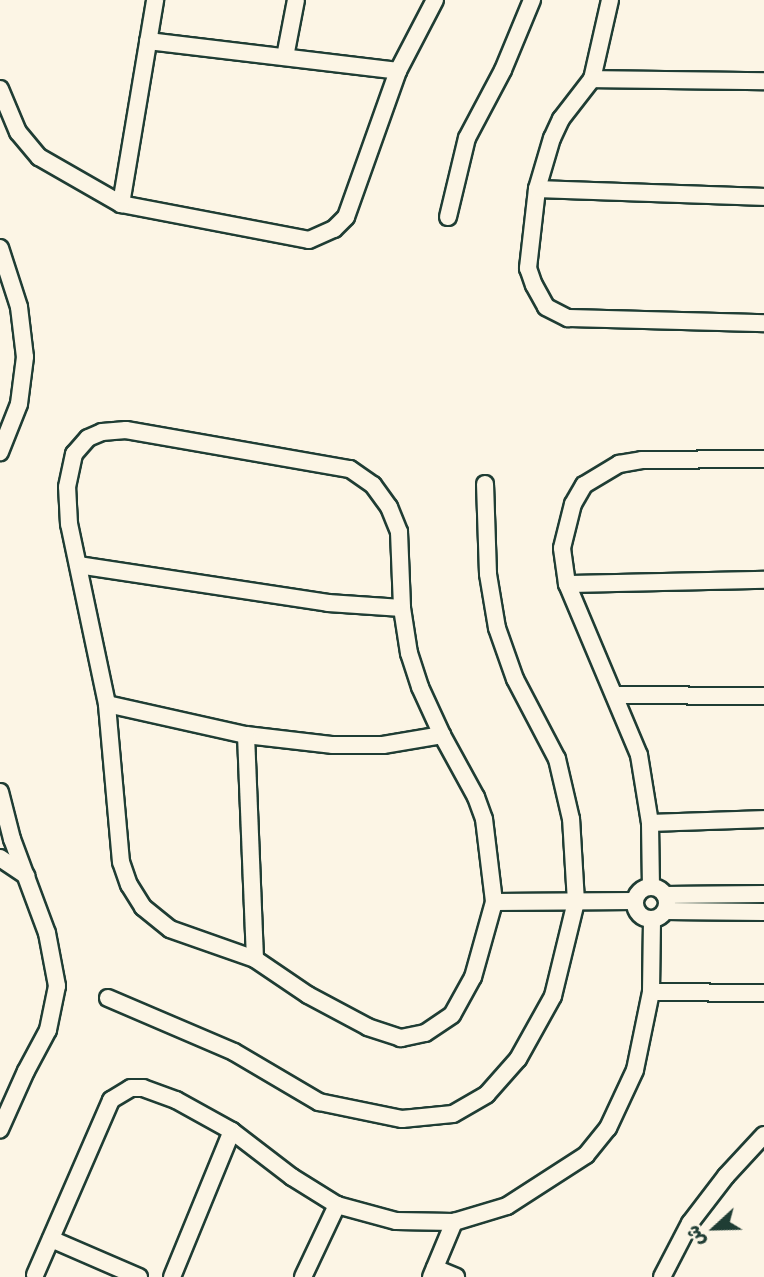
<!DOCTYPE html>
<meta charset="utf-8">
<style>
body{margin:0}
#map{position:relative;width:764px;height:1277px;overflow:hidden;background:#fcf5e5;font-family:Caveat,"Playpen Sans Arabic",sans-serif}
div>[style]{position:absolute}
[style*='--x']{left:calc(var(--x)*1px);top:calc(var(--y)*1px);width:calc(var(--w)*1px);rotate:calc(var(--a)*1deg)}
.roads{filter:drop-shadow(2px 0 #1f3d34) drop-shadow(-2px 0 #1f3d34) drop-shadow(0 2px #1f3d34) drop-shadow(0 -2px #1f3d34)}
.minor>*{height:16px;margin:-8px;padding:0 8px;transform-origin:8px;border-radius:8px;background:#fcf5e5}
.minor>.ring{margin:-8px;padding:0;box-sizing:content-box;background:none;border:16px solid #fcf5e5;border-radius:50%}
span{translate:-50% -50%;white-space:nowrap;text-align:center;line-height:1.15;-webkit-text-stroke:6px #fcf5e5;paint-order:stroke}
.north{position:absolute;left:680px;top:1193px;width:70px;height:70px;-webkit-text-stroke:5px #fcf5e5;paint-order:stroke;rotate:248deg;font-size:19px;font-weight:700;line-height:28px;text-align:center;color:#1f3d34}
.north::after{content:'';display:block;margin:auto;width:24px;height:32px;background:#1f3d34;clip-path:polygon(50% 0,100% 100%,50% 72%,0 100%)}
</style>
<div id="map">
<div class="roads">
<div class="minor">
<div style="--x:610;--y:0;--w:81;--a:102.8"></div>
<div style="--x:592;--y:79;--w:51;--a:127.8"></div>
<div style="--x:561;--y:119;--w:21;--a:115"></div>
<div style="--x:552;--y:138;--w:53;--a:106.4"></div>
<div style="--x:537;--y:189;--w:80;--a:96.5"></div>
<div style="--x:528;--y:268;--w:18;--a:71"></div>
<div style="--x:534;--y:285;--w:25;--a:61"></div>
<div style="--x:546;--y:307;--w:25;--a:27"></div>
<div style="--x:568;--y:318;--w:196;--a:1.5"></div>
<div style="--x:148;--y:41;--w:252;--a:6.8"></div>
<div style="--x:285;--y:57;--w:58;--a:-79.1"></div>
<div style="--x:592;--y:79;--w:172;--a:0.7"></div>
<div style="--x:0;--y:89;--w:47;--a:67.3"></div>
<div style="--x:18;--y:132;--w:33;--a:50"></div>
<div style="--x:39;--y:157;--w:95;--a:29.8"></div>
<div style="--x:121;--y:204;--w:191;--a:10.8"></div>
<div style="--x:309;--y:240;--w:27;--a:-24"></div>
<div style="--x:334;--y:229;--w:17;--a:-45"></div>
<div style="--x:346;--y:217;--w:155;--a:-70.4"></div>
<div style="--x:398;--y:71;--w:80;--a:-62.5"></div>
<div style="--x:537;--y:189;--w:227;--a:2"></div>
<div style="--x:121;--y:204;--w:207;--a:-80.5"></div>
<div style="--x:448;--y:217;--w:81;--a:-76.5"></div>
<div style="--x:467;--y:138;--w:77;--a:-62.1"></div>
<div style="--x:503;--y:70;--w:76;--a:-67.5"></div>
<div style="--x:0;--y:248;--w:62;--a:72.1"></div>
<div style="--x:19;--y:307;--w:50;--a:83.2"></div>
<div style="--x:25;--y:357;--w:47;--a:97.3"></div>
<div style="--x:19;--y:404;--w:52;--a:111.6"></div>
<div style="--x:126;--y:430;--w:227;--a:9.9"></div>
<div style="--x:350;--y:469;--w:28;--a:35"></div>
<div style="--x:373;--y:485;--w:27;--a:54"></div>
<div style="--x:389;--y:507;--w:27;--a:68"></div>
<div style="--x:399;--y:532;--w:76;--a:87.7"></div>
<div style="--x:402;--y:608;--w:46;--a:81.2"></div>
<div style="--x:409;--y:653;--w:36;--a:72"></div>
<div style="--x:420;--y:687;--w:53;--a:65.4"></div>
<div style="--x:442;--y:735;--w:71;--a:61.3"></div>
<div style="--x:476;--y:797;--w:23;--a:70"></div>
<div style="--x:484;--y:819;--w:84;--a:83.1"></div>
<div style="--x:494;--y:902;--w:78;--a:105.6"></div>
<div style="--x:473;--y:977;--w:43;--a:118.9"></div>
<div style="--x:452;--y:1015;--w:32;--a:146"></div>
<div style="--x:425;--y:1033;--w:25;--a:168"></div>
<div style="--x:401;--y:1038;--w:35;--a:-162"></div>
<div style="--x:368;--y:1027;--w:68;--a:-151.9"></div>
<div style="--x:308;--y:995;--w:64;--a:-145.8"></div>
<div style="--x:255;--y:959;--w:90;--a:-160.6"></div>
<div style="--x:170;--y:929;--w:35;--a:-141"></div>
<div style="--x:143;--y:907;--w:26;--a:-122"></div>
<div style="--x:129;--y:885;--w:24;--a:-109"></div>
<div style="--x:121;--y:862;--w:159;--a:-95.1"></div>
<div style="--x:107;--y:704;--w:184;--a:-101.9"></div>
<div style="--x:69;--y:524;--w:37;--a:-93"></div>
<div style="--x:67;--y:487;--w:34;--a:-78"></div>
<div style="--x:74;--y:454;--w:21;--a:-49"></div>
<div style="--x:88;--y:438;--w:15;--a:-23"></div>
<div style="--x:102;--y:432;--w:24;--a:-5"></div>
<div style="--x:78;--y:565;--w:253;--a:8.6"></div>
<div style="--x:328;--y:603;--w:74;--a:3.9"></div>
<div style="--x:567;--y:584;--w:197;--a:-1.2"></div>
<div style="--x:616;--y:695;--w:148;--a:0.4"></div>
<div style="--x:107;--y:704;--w:142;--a:12.6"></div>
<div style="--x:246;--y:735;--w:88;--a:6.6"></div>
<div style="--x:333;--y:745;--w:50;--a:0"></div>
<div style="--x:383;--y:745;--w:60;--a:-9.6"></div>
<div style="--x:246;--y:735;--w:224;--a:87.7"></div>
<div style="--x:0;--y:792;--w:49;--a:75.7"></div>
<div style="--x:12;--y:839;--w:100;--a:69.6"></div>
<div style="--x:47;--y:933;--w:54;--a:79.3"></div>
<div style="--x:57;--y:986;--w:45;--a:101.6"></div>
<div style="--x:48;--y:1030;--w:47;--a:118.2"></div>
<div style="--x:26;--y:1071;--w:64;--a:114.1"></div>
<div style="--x:650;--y:823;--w:114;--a:-2"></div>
<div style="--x:0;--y:858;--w:32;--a:34"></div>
<div class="ring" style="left:635px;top:887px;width:16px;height:16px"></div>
<div style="--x:651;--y:887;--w:64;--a:-90.9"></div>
<div style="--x:650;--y:823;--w:69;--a:-99.2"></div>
<div style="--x:639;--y:755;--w:186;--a:-112.8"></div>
<div style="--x:567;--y:584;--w:36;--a:-98"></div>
<div style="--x:562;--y:548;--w:45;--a:-76"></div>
<div style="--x:573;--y:504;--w:22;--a:-60"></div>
<div style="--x:584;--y:485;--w:41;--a:-31"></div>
<div style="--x:619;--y:464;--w:23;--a:-10"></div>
<div style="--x:642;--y:460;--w:122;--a:-0.5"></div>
<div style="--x:665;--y:895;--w:99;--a:-0.6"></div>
<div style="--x:494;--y:902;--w:141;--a:-0.4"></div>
<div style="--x:666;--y:911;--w:98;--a:0.6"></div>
<div style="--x:651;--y:992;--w:113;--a:0.5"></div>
<div style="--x:108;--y:998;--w:137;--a:23.2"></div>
<div style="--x:234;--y:1052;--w:99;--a:30.5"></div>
<div style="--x:319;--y:1102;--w:85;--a:11.6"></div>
<div style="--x:402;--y:1119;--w:51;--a:-5.6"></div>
<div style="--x:453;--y:1114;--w:39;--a:-30"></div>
<div style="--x:487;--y:1094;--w:47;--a:-48.5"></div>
<div style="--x:518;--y:1059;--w:72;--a:-60.9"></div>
<div style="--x:553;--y:996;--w:97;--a:-76.3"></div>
<div style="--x:576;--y:902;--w:83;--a:-93.4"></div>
<div style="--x:571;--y:819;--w:62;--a:-103.1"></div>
<div style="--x:557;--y:759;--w:90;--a:-117.7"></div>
<div style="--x:515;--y:679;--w:54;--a:-109.4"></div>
<div style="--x:497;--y:628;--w:55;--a:-99.5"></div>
<div style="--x:488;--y:574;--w:90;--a:-91.9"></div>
<div style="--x:51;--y:1239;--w:96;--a:23.4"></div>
<div style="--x:435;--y:1268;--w:23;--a:23"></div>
<div style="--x:35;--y:1275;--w:191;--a:-66.5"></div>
<div style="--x:111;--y:1100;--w:23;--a:-31"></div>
<div style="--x:131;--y:1088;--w:12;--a:0"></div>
<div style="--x:143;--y:1088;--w:35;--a:20"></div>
<div style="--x:176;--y:1100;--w:64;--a:29"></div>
<div style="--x:232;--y:1131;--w:76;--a:37.5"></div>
<div style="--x:292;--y:1177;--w:53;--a:31.9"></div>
<div style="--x:337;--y:1205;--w:61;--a:15.2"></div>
<div style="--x:396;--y:1221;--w:58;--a:1"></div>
<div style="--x:454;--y:1222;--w:55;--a:-16.8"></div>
<div style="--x:507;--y:1206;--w:94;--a:-32.8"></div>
<div style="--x:586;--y:1155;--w:35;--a:-51"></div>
<div style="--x:608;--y:1128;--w:64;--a:-65"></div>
<div style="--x:635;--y:1070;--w:80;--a:-78.4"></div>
<div style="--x:651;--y:992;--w:72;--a:-89.2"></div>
<div style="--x:172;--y:1277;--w:158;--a:-67.7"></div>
<div style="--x:303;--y:1277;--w:80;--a:-64.7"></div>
<div style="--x:431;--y:1277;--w:60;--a:-67.3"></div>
<div style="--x:662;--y:1277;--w:61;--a:-62.6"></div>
<div style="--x:690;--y:1223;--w:59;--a:-52.5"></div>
<div style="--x:726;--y:1176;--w:56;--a:-47.2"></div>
</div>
</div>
<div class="north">ش</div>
</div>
